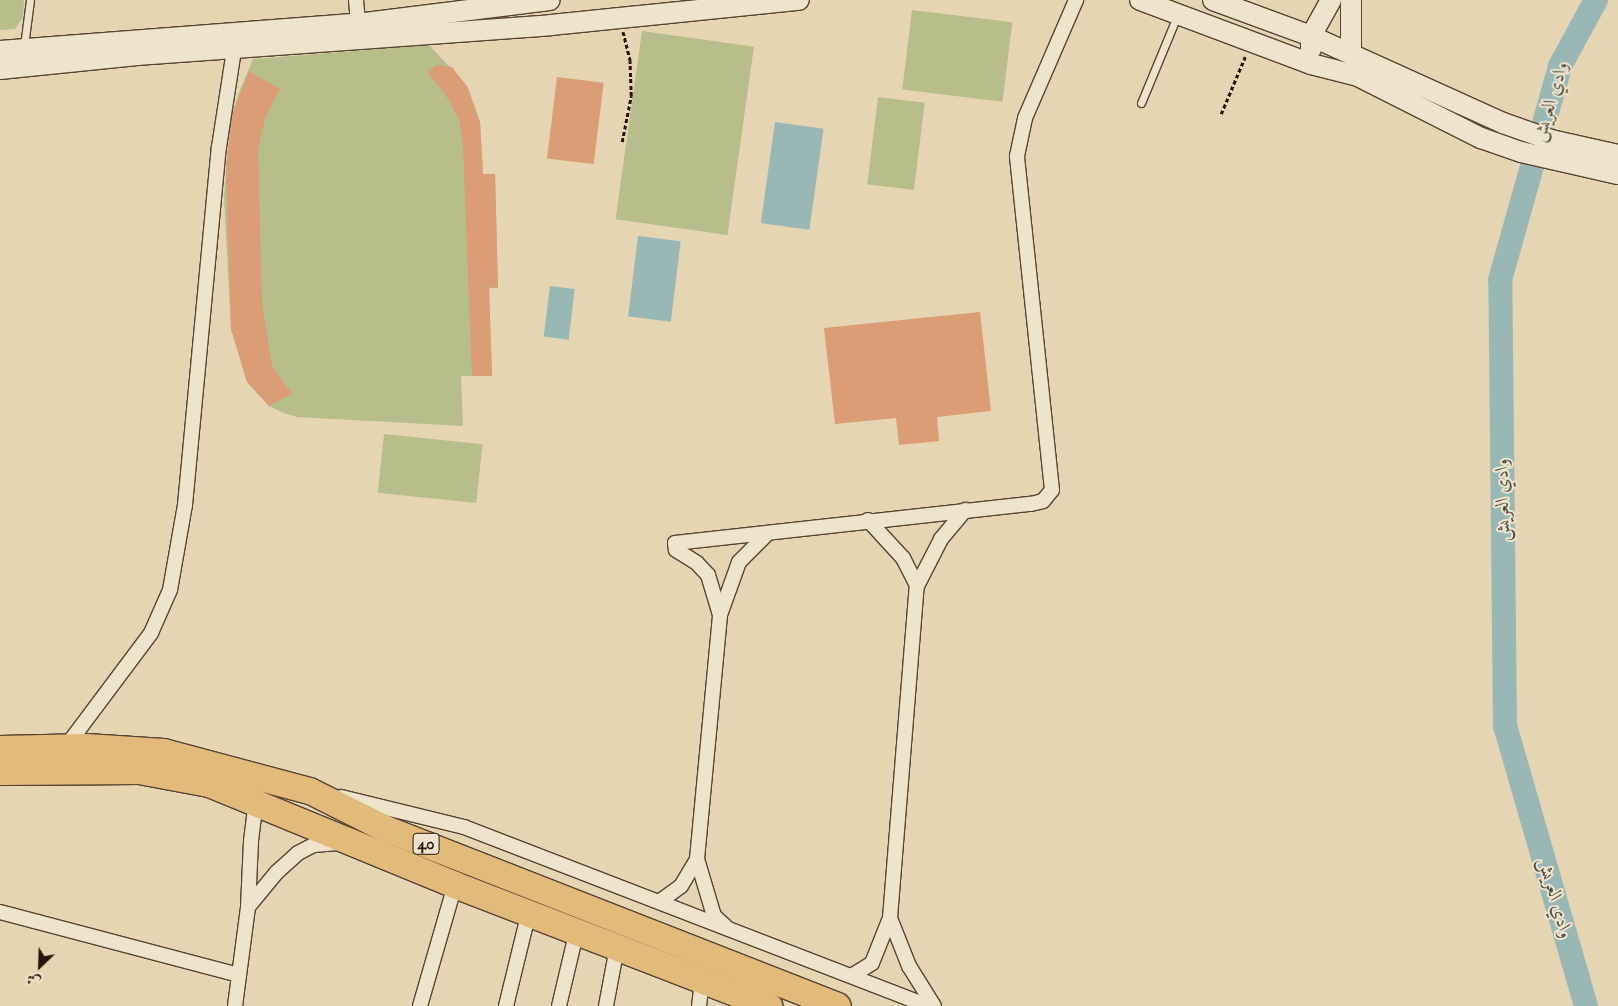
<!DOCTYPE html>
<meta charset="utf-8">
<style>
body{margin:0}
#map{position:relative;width:1618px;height:1006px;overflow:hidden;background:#e5d5b3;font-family:"IM FELL Double Pica",Amiri,serif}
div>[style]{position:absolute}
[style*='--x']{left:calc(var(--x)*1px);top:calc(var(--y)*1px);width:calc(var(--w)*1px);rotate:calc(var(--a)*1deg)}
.green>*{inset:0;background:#b7bd8b;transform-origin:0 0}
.water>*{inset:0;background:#98b7b5;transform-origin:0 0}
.river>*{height:24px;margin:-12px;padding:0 12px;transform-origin:12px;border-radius:12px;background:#98b7b5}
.building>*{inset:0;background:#da9d75;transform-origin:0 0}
.path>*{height:2.5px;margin-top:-1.25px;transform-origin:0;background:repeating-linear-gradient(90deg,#281409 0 4px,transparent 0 6.5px)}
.roads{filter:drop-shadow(1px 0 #574434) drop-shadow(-1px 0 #574434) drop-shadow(0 1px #574434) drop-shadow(0 -1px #574434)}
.lane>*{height:7px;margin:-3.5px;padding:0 3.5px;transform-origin:3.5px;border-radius:3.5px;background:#eee4ce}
.street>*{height:14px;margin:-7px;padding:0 7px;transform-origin:7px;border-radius:7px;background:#eee4ce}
.secondary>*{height:20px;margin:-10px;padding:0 10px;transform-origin:10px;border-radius:10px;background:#eee4ce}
.highway>*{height:26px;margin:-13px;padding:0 13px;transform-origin:13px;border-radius:13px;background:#e2ba7a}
span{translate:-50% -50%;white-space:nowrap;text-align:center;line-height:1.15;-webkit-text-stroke:4px #eee4ce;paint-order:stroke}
.shield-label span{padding:1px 4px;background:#eee4ce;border:1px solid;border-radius:4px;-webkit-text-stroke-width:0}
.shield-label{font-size:16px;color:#281409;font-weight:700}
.water-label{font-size:19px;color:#4f4d45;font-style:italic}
.north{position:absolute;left:15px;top:941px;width:50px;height:50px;-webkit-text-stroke:4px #eee4ce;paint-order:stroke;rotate:204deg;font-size:14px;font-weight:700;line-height:20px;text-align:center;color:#281409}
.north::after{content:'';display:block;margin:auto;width:18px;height:22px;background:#281409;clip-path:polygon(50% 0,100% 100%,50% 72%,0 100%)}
</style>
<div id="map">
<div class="green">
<div style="clip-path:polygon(0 0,24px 0,23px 17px,15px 29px,0 30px)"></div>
<div style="left:912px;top:10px;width:101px;height:80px;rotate:7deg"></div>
<div style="left:642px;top:31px;width:113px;height:190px;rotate:8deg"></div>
<div style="clip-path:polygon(429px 45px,468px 87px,480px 122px,483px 174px,495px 174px,498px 288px,489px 288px,492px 376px,461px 376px,463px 426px,297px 417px,284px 413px,269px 406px,247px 382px,231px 329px,224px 197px,230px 122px,238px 95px,253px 59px)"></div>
<div style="left:878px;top:97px;width:47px;height:88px;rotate:7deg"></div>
<div style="left:384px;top:434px;width:99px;height:59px;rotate:6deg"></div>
</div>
<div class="water">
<div style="left:775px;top:122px;width:49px;height:102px;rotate:8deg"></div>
<div style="left:638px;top:236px;width:43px;height:81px;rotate:7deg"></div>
<div style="left:550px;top:286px;width:25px;height:51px;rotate:7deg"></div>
</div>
<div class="river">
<div style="--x:1586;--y:1006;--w:291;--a:-106.1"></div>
<div style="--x:1505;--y:726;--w:446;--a:-90.6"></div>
<div style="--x:1500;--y:280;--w:222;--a:-74.3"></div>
<div style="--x:1560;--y:66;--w:75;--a:-61.4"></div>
</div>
<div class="building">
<div style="clip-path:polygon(436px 65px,452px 67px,466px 85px,480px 122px,483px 174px,495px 174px,498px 288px,489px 287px,492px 376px,472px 376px,463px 146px,459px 119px,445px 94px,428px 73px)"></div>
<div style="clip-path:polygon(249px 71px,280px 89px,266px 116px,258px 149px,262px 303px,272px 366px,292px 394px,269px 406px,247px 382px,231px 329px,226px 165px,233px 113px)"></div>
<div style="left:557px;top:77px;width:47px;height:82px;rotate:7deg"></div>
<div style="clip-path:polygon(980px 312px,991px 411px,937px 417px,939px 441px,899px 445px,896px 418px,835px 424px,824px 328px)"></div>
</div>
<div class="path">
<div style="--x:1221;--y:114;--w:62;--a:-67.2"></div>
<div style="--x:622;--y:142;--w:47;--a:-78.9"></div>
<div style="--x:631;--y:96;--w:35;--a:-92"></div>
<div style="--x:630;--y:61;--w:30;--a:-104"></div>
</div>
<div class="roads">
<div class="lane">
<div style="--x:24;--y:46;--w:46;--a:-82.6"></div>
<div style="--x:1141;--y:103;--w:94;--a:-67.5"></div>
</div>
<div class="street">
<div style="--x:356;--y:0;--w:23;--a:85"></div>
<div style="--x:868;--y:520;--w:52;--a:47.4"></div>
<div style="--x:903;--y:558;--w:31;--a:63"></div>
<div style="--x:720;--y:615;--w:42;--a:-106.7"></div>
<div style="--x:708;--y:575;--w:16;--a:-133"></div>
<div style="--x:697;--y:563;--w:25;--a:-148"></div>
<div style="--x:676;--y:550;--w:7;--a:-98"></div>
<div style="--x:675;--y:543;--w:358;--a:-6.3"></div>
<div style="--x:1031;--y:504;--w:12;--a:-14"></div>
<div style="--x:1043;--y:501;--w:14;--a:-51"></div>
<div style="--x:1052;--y:490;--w:336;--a:-96"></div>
<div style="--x:1017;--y:156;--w:39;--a:-78"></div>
<div style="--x:1025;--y:118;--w:129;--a:-66.6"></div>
<div style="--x:65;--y:748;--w:144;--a:-53.2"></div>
<div style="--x:151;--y:633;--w:47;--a:-66.2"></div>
<div style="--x:170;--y:590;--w:86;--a:-80"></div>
<div style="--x:185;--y:505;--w:360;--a:-84.6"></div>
<div style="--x:219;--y:147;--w:98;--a:-81.2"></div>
<div style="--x:341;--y:797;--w:127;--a:13.7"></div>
<div style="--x:464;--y:827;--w:498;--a:21.1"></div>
<div style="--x:697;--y:859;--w:59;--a:73.4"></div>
<div style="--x:714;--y:916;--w:15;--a:42"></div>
<div style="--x:659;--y:902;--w:27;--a:-36"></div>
<div style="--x:681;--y:886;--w:31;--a:-59"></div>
<div style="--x:697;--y:859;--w:245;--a:-84.6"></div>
<div style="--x:720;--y:615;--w:56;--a:-70.3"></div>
<div style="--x:739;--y:562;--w:40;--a:-45"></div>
<div style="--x:248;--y:907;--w:45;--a:-50.4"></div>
<div style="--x:277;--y:872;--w:28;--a:-42"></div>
<div style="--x:298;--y:853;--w:18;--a:-27"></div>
<div style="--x:314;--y:845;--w:24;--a:-5"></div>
<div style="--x:0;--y:912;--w:247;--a:14.8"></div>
<div style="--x:890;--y:918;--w:52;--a:68.4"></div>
<div style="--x:909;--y:966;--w:47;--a:58"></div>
<div style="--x:853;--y:975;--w:22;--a:-32"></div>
<div style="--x:872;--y:963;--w:48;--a:-68.2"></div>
<div style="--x:890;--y:918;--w:333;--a:-85.4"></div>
<div style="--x:917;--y:586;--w:53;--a:-62.9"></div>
<div style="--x:941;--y:539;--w:38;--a:-50"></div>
<div style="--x:235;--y:1006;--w:100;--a:-82.5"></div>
<div style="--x:248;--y:907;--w:66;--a:-87.4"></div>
<div style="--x:251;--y:841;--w:39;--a:-83"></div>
<div style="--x:420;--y:1006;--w:126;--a:-73.9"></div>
<div style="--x:506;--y:1006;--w:97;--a:-76.3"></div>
<div style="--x:559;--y:1006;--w:78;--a:-76.7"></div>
<div style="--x:606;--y:1006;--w:60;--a:-79.4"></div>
<div style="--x:699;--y:1006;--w:26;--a:-83"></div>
</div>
<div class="secondary">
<div style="--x:1140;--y:0;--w:183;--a:20.5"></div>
<div style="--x:1311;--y:64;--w:49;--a:14.3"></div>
<div style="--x:1358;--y:76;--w:138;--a:26.8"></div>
<div style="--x:1481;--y:138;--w:42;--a:19.3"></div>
<div style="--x:1521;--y:152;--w:99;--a:12.8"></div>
<div style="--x:1213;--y:0;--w:104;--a:20.2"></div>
<div style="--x:1311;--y:36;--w:211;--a:24.4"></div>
<div style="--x:1503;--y:123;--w:51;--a:19.5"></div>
<div style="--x:1551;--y:140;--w:69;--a:12.6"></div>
<div style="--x:1311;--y:49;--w:13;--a:-90"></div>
<div style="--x:1311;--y:36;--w:41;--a:-60.9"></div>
<div style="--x:0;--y:51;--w:366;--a:-4.4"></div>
<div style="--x:365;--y:23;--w:186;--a:-7.1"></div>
<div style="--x:1351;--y:54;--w:54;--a:-90"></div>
<div style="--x:0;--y:69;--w:138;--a:-5.8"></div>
<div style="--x:137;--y:55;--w:415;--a:-4.1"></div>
<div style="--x:551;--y:25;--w:249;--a:-5.8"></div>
</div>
<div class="highway">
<div style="--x:0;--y:749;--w:87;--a:-1.3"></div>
<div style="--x:87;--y:747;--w:77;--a:3.7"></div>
<div style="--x:164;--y:752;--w:151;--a:15"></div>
<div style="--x:310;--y:791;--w:85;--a:26.6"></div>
<div style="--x:386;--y:829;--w:485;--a:21.4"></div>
<div style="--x:0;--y:772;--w:139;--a:-0.4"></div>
<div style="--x:139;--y:771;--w:71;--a:10.5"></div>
<div style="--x:209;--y:784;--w:266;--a:22.3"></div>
<div style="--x:455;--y:885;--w:337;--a:21.1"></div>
</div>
</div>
<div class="shield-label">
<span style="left:426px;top:844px">40</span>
</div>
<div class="water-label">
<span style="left:1551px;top:102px;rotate:-73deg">وادي العريش</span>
<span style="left:1503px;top:500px;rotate:-91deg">وادي العريش</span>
<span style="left:1555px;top:898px;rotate:74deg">وادي العريش</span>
</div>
<div class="north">ش</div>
</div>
